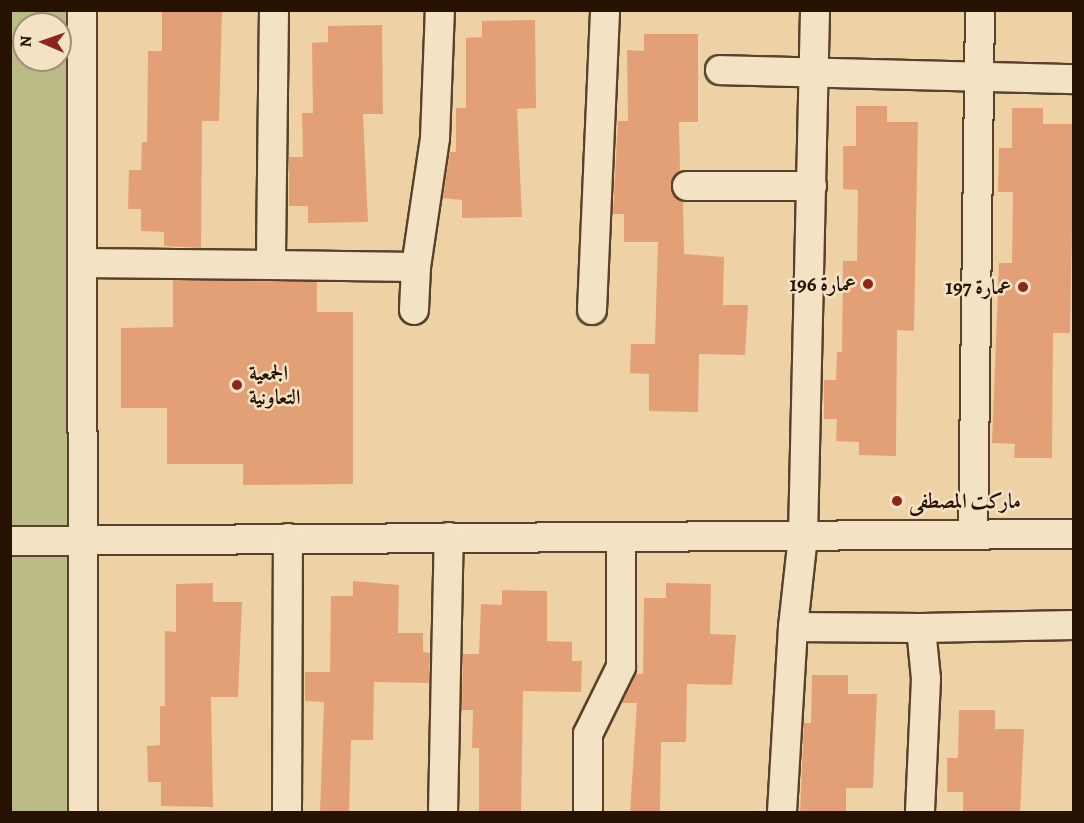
<!DOCTYPE html>
<meta charset="utf-8">
<style>
body{margin:0}
#map{position:relative;width:1084px;height:823px;overflow:hidden;background:#eed2a6;font-family:Alegreya,Amiri,serif}
div>[style]{position:absolute}
[style*='--x']{left:calc(var(--x)*1px);top:calc(var(--y)*1px);width:calc(var(--w)*1px);rotate:calc(var(--a)*1deg)}
.green>*{inset:0;background:#babb86}
.building>*{inset:0;background:#e3a076}
.roads{filter:drop-shadow(2px 0 #59422a) drop-shadow(-2px 0 #59422a) drop-shadow(0 2px #59422a) drop-shadow(0 -2px #59422a)}
.street>*{height:28px;margin:-14px;padding:0 14px;transform-origin:14px;border-radius:14px;background:#f4e2c5}
.dots>*{width:16px;height:16px;translate:-50% -50%;box-sizing:border-box;border:3px solid #f4e2c5;border-radius:50%}
span{translate:-50% -50%;white-space:nowrap;text-align:center;line-height:1.15;-webkit-text-stroke:5px #f4e2c5;paint-order:stroke}
.poi-label{font-size:21px;color:#271201;font-weight:700}
.right{translate:-100% -50%;text-align:right}
.left{translate:0 -50%;text-align:left}
.frame{position:absolute;inset:0;border:12px solid #271201;pointer-events:none}
.north{position:absolute;left:12px;top:12px;width:60px;height:60px;box-sizing:border-box;background:#f4e2c5;border:2px solid #a28f77;border-radius:50%;rotate:272deg;font-size:16px;font-weight:700;line-height:24px;text-align:center;color:#271201}
.north::after{content:'';display:block;margin:auto;width:21px;height:27px;background:#8f2418;clip-path:polygon(50% 0,100% 100%,50% 72%,0 100%)}
</style>
<div id="map">
<div class="green">
<div style="clip-path:polygon(evenodd,10px 11px,80px 11px,82px 812px,11px 812px,10px 11px,24px 24px,60px 24px,60px 60px,24px 60px,24px 24px)"></div>
</div>
<div class="building">
<div style="clip-path:polygon(162px 10px,222px 10px,219px 121px,202px 121px,201px 248px,164px 246px,164px 232px,141px 231px,141px 209px,128px 209px,129px 170px,141px 170px,142px 142px,147px 142px,148px 51px,162px 51px)"></div>
<div style="clip-path:polygon(535px 20px,536px 108px,517px 109px,522px 217px,462px 218px,462px 200px,443px 198px,450px 152px,456px 152px,456px 108px,466px 108px,466px 38px,482px 37px,482px 21px)"></div>
<div style="clip-path:polygon(382px 25px,383px 114px,363px 114px,368px 222px,308px 223px,308px 206px,289px 206px,289px 157px,303px 157px,302px 113px,313px 113px,312px 43px,328px 42px,328px 26px)"></div>
<div style="clip-path:polygon(644px 34px,698px 34px,698px 122px,679px 122px,680px 171px,671px 187px,673px 195px,683px 202px,684px 254px,724px 257px,723px 305px,748px 305px,745px 355px,699px 354px,698px 412px,649px 411px,649px 374px,630px 373px,631px 344px,655px 344px,658px 242px,624px 242px,624px 214px,613px 214px,618px 121px,628px 121px,627px 50px,644px 51px)"></div>
<div style="clip-path:polygon(856px 106px,887px 106px,887px 122px,918px 122px,914px 331px,897px 330px,896px 456px,859px 455px,859px 442px,836px 441px,837px 419px,824px 419px,824px 380px,836px 380px,837px 352px,842px 352px,843px 261px,857px 261px,858px 190px,843px 189px,843px 146px,856px 146px)"></div>
<div style="clip-path:polygon(1012px 108px,1043px 108px,1043px 124px,1074px 124px,1070px 333px,1053px 333px,1052px 458px,1014px 458px,1015px 444px,992px 443px,999px 263px,1012px 263px,1013px 192px,998px 192px,999px 148px,1012px 148px)"></div>
<div style="clip-path:polygon(173px 280px,317px 282px,317px 312px,353px 312px,353px 484px,243px 485px,243px 464px,167px 464px,167px 408px,121px 408px,121px 328px,173px 327px)"></div>
<div style="clip-path:polygon(353px 581px,399px 585px,398px 633px,423px 633px,423px 652px,430px 653px,429px 683px,374px 682px,373px 740px,351px 740px,349px 813px,320px 813px,324px 702px,305px 701px,305px 672px,330px 672px,331px 596px,353px 596px)"></div>
<div style="clip-path:polygon(213px 583px,213px 602px,242px 602px,238px 697px,211px 697px,213px 807px,161px 806px,161px 782px,148px 782px,147px 746px,160px 745px,160px 706px,165px 706px,165px 631px,176px 632px,176px 584px)"></div>
<div style="clip-path:polygon(666px 583px,711px 584px,710px 634px,736px 635px,732px 685px,687px 684px,686px 742px,661px 742px,660px 813px,630px 813px,637px 703px,622px 703px,636px 674px,643px 674px,644px 598px,666px 598px)"></div>
<div style="clip-path:polygon(502px 590px,547px 591px,547px 641px,572px 642px,572px 661px,582px 661px,581px 692px,523px 691px,521px 813px,479px 813px,479px 748px,472px 748px,473px 710px,462px 710px,463px 654px,479px 654px,481px 604px,502px 605px)"></div>
<div style="clip-path:polygon(812px 675px,848px 675px,848px 694px,877px 694px,873px 788px,846px 788px,846px 813px,800px 813px,804px 723px,811px 723px)"></div>
<div style="clip-path:polygon(959px 710px,995px 710px,995px 729px,1024px 729px,1020px 813px,963px 813px,963px 792px,947px 792px,947px 758px,958px 758px)"></div>
</div>
<div class="roads">
<div class="street">
<div style="--x:82;--y:10;--w:802;--a:89.93"></div>
<div style="--x:274;--y:10;--w:255;--a:90.7"></div>
<div style="--x:271;--y:265;--w:145;--a:0.8"></div>
<div style="--x:416;--y:267;--w:43;--a:92.7"></div>
<div style="--x:720;--y:70;--w:354;--a:1.5"></div>
<div style="--x:687;--y:186;--w:125;--a:0"></div>
<div style="--x:82;--y:263;--w:189;--a:0.6"></div>
<div style="--x:416;--y:267;--w:130;--a:-81.6"></div>
<div style="--x:435;--y:138;--w:128;--a:-87.8"></div>
<div style="--x:592;--y:310;--w:300;--a:-87.5"></div>
<div style="--x:973;--y:535;--w:525;--a:-89.24"></div>
<div style="--x:10;--y:541;--w:1064;--a:-0.38"></div>
<div style="--x:793;--y:627;--w:92;--a:-83.7"></div>
<div style="--x:803;--y:536;--w:526;--a:-88.69"></div>
<div style="--x:921;--y:628;--w:153;--a:-1.1"></div>
<div style="--x:287;--y:812;--w:274;--a:-89.8"></div>
<div style="--x:443;--y:812;--w:275;--a:-88.8"></div>
<div style="--x:588;--y:812;--w:78;--a:-90"></div>
<div style="--x:588;--y:734;--w:75;--a:-63.8"></div>
<div style="--x:621;--y:667;--w:130;--a:-90"></div>
<div style="--x:782;--y:812;--w:185;--a:-86.6"></div>
<div style="--x:793;--y:627;--w:128;--a:0.4"></div>
<div style="--x:921;--y:628;--w:51;--a:84.4"></div>
<div style="--x:926;--y:679;--w:133;--a:92.6"></div>
</div>
</div>
<div class="dots">
<div style="left:868px;top:284px;background:#8f2418"></div>
<div style="left:1023px;top:287px;background:#8f2418"></div>
<div style="left:237px;top:385px;background:#8f2418"></div>
<div style="left:897px;top:501px;background:#8f2418"></div>
</div>
<div class="poi-label">
<span class="right" style="left:856px;top:284px">عمارة 196</span>
<span class="right" style="left:1011px;top:287px">عمارة 197</span>
<span class="left" style="left:249px;top:385px">الجمعية<br>التعاونية</span>
<span class="left" style="left:909px;top:501px">ماركت المصطفى</span>
</div>
<div class="frame"></div>
<div class="north">N</div>
</div>
